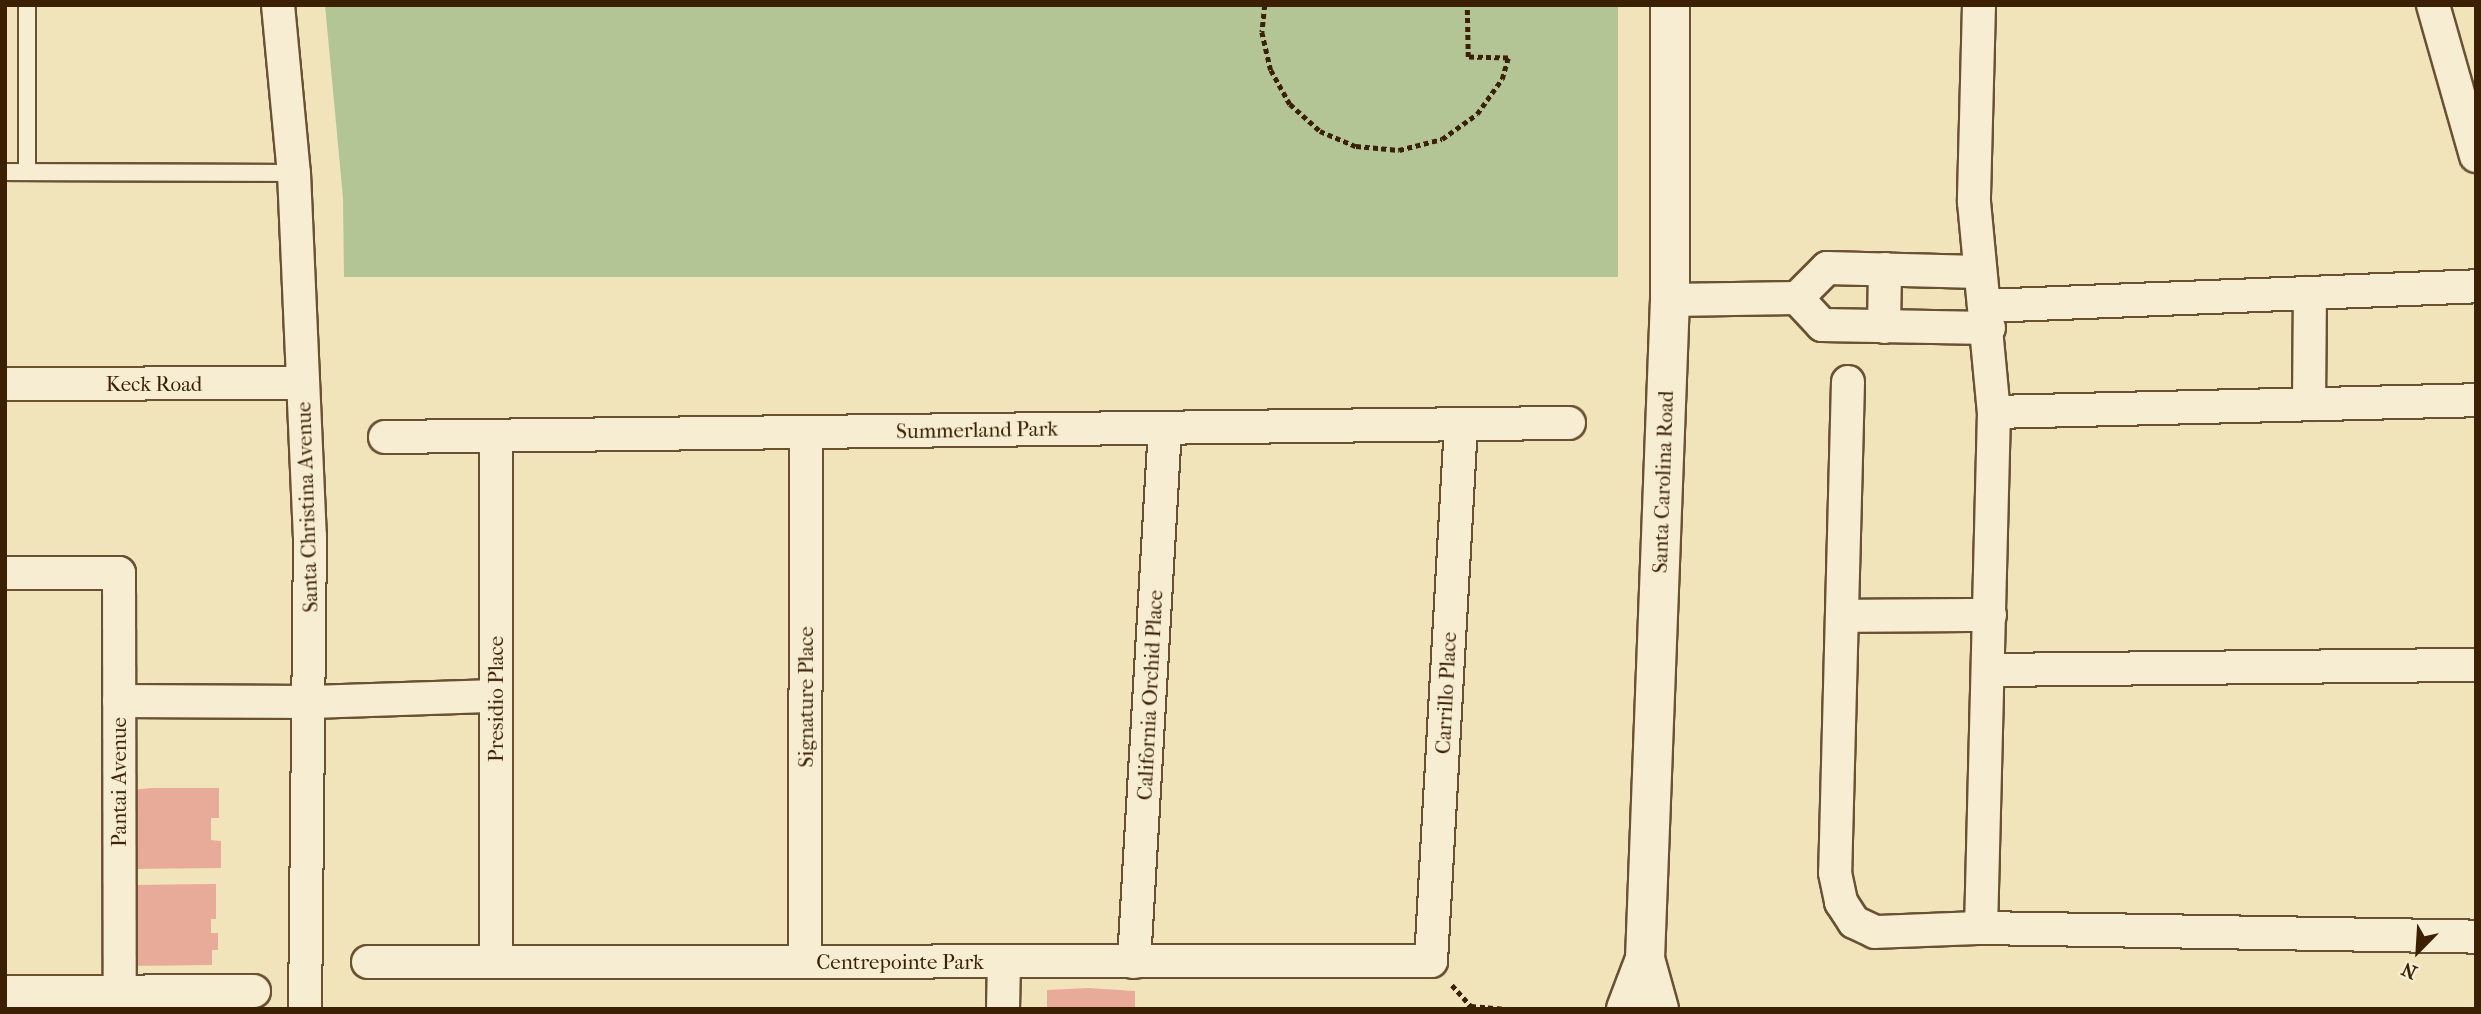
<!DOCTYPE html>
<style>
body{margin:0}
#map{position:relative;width:2481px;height:1014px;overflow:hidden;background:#f1e4bb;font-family:"IM FELL French Canon",serif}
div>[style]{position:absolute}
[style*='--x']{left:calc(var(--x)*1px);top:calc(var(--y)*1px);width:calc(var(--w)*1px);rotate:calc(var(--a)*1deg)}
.green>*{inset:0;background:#b4c595}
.building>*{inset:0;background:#e9ab99}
.path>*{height:4.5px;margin-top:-2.25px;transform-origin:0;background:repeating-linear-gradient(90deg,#3c2004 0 5px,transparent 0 8.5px)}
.roads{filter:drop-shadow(2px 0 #695132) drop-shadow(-2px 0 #695132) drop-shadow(0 2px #695132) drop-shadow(0 -2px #695132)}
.service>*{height:16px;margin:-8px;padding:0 8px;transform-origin:8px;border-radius:8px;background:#f6edd3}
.minor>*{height:32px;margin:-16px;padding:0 16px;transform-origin:16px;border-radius:16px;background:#f6edd3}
.tertiary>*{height:38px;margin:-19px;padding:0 19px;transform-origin:19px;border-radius:19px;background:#f6edd3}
span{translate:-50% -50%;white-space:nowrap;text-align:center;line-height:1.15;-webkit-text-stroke:5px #f6edd3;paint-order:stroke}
.street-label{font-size:21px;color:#3c2004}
.frame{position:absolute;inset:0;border:7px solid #3c2004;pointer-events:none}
.north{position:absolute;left:2383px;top:916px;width:70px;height:70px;-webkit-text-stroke:5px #f6edd3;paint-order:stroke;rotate:204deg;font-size:19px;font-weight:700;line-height:28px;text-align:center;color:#3c2004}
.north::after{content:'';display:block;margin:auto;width:24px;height:32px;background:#3c2004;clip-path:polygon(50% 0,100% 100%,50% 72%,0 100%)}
</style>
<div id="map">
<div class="green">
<div style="clip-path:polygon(325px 5px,1618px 5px,1618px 277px,344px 277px,343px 198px)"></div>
</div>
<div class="building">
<div style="clip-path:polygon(153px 788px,219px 788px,219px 818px,211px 818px,211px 840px,221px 841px,221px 868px,128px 869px,129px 790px)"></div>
<div style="clip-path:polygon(216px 884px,216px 919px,211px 919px,211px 933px,218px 933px,218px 950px,212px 950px,212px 965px,130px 966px,128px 885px)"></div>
<div style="clip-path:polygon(1088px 988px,1135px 991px,1135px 1009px,1047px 1009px,1047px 990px)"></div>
</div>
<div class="path">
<div style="--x:1265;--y:5;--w:27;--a:96"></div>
<div style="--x:1262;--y:32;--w:39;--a:77"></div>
<div style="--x:1271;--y:70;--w:39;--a:61"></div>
<div style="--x:1290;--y:104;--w:40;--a:42"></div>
<div style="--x:1320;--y:131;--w:39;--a:23"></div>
<div style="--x:1356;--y:146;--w:43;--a:5.3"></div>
<div style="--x:1399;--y:150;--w:44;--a:-14.3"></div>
<div style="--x:1442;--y:139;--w:43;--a:-35.5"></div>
<div style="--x:1477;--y:114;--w:43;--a:-54.5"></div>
<div style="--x:1502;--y:79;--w:22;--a:-74"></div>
<div style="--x:1508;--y:58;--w:40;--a:-178.6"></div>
<div style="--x:1468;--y:57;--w:52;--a:-91.1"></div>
<div style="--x:1452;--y:985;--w:28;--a:48"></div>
<div style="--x:1471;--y:1006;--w:4;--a:135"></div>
<div style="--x:1471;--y:1006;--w:38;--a:5"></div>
</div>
<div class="roads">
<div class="service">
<div style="--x:5;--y:172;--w:289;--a:0.2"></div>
<div style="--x:27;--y:172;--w:167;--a:-90"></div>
</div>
<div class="minor">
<div style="--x:278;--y:5;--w:169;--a:84.6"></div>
<div style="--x:294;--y:173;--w:363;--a:87.5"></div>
<div style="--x:310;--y:536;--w:473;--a:90.6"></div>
<div style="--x:1979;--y:5;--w:197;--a:91.5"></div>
<div style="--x:1974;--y:202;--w:211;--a:84.6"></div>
<div style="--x:1994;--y:412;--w:516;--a:91.44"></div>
<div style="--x:1981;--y:928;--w:495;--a:1"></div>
<div style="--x:2433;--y:5;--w:157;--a:74.1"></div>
<div style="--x:1979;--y:272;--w:152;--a:-178.5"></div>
<div style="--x:1827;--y:268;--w:42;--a:135"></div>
<div style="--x:1797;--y:298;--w:37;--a:47"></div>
<div style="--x:1822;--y:325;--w:167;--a:1"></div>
<div style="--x:1670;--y:300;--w:127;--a:-0.9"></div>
<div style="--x:1985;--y:306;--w:491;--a:-2.3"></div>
<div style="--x:1884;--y:327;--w:58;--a:-89"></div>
<div style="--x:1848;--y:382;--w:491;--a:91.5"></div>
<div style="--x:1835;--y:873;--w:30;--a:78"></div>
<div style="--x:1841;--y:902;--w:24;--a:57"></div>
<div style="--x:1854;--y:922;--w:23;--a:25"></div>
<div style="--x:1875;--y:932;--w:106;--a:-2.2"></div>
<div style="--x:5;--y:384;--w:298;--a:-0.2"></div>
<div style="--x:2309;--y:404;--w:111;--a:-89.5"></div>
<div style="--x:1994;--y:412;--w:482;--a:-1.4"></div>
<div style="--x:496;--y:436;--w:526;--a:90"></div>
<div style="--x:385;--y:437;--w:1184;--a:-0.68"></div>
<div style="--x:5;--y:573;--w:114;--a:0"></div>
<div style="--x:119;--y:573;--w:419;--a:89.9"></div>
<div style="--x:1842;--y:616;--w:148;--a:-0.4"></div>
<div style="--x:1988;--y:670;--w:488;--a:-0.6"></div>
<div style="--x:119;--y:701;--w:192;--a:0.3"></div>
<div style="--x:311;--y:702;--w:185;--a:-1.9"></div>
<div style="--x:368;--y:962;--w:1063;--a:-0.05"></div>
<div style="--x:1431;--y:961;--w:537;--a:-86.8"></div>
<div style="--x:805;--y:962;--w:529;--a:-89.89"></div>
<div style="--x:1134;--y:962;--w:535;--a:-86.68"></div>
<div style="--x:5;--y:992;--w:249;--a:-0.2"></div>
<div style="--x:1003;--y:1009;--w:47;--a:-88.8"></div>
</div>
<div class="tertiary">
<div style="--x:1626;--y:1009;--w:53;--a:-69.2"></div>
<div style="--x:1659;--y:1009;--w:52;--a:-105.6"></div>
<div style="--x:1645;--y:959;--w:659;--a:-87.83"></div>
<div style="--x:1670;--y:300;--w:295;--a:-90"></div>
</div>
</div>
<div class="street-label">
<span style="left:154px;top:384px">Keck Road</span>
<span style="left:977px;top:430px;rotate:-1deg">Summerland Park</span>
<span style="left:1663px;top:482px;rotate:-88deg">Santa Carolina Road</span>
<span style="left:307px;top:507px;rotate:-92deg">Santa Christina Avenue</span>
<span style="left:1446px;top:693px;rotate:-87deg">Carrillo Place</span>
<span style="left:1150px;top:695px;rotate:-87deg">California Orchid Place</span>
<span style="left:806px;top:697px;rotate:-90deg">Signature Place</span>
<span style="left:496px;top:699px;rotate:-90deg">Presidio Place</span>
<span style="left:119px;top:782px;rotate:-90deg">Pantai Avenue</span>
<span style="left:900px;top:962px">Centrepointe Park</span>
</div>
<div class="frame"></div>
<div class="north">N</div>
</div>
